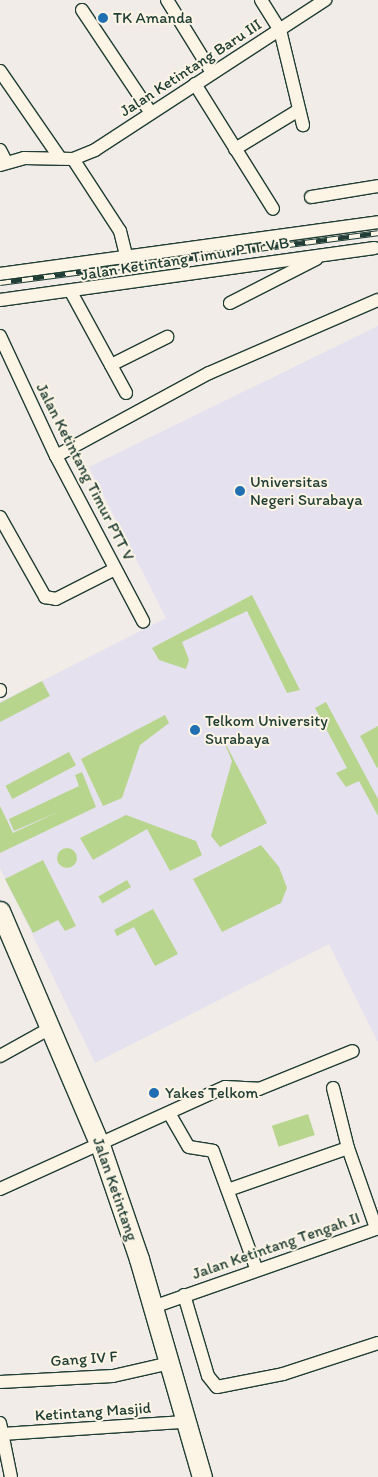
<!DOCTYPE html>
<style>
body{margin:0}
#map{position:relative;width:378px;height:1477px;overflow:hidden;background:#f2ece9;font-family:Itim,sans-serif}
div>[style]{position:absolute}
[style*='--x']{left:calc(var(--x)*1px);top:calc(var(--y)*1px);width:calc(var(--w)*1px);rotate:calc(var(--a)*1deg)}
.built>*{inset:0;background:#e5e1ee}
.green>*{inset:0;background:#b8d58d;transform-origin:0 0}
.round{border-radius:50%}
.roads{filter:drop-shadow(1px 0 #1f3d34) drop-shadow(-1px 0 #1f3d34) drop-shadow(0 1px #1f3d34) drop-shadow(0 -1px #1f3d34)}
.street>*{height:12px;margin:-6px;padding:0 6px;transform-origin:6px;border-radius:6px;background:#fcf5e5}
.secondary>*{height:19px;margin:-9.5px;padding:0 9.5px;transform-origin:9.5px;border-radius:9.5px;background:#fcf5e5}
.rail>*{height:5.5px;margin-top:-2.75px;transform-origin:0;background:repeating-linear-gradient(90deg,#fcf5e5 0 11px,#1f3d34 0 22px);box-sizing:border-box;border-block:1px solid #1f3d34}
.dots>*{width:14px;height:14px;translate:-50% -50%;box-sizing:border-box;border:2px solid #fcf5e5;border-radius:50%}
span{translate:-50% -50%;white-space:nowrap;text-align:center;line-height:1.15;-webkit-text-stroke:4px #fcf5e5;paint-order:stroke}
.poi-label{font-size:16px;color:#1f3d34}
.left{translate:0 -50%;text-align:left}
.street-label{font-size:16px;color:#1f3d34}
</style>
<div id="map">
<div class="built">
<div style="clip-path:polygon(378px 326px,378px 1042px,329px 944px,95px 1063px,0 868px,0 702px,166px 618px,89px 467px)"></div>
</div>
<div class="green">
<div style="clip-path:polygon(252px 595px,300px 690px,287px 693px,247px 611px,182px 642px,189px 660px,186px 669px,159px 660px,152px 648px)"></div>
<div style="clip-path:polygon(42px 681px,50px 696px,0 722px,0 703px)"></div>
<div style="clip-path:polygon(326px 702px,378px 799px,378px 816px,359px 781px,346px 787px,336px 773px,347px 768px,315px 708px)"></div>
<div style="clip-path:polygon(165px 715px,169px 723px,140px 745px,122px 798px,103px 806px,81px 759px)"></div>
<div style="clip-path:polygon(378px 726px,378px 767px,377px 768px,360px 736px)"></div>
<div style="clip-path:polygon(222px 737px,267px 823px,220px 847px,211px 836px,232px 761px)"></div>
<div style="left:69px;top:752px;width:15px;height:72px;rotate:62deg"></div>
<div style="clip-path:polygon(82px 772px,96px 807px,0 853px,0 806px,13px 833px,60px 811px,14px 831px,9px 819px,79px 786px,75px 775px)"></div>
<div style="clip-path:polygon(126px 815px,196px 841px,202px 855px,170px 871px,147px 829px,93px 860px,80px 838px)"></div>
<div style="clip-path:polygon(261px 845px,279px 867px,287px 888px,281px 903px,222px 932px,193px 879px)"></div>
<div class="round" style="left:57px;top:848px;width:20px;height:20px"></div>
<div style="clip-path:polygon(43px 860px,76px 926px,65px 931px,58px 920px,33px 933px,5px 879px)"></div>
<div style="left:127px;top:880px;width:8px;height:33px;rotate:60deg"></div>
<div style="clip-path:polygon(153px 909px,178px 954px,155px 966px,134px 927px,117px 936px,114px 930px)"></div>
<div style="left:308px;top:1114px;width:22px;height:38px;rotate:72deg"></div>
</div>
<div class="roads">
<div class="street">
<div style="--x:167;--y:0;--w:86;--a:58.3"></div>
<div style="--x:261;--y:0;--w:36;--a:58"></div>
<div style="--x:280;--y:30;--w:98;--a:76.4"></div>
<div style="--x:82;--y:10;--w:124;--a:56.2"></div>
<div style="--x:0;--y:71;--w:106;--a:55.4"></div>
<div style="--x:195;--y:84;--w:147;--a:58"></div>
<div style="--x:235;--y:149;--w:75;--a:-31.4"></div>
<div style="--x:0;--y:150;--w:13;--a:63"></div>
<div style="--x:73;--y:159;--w:86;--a:56.9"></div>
<div style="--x:120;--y:231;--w:25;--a:76"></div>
<div style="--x:0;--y:165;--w:25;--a:-16"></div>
<div style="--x:24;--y:158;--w:49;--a:1.2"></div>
<div style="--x:73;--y:159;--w:24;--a:-22"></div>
<div style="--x:95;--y:150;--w:275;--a:-33.1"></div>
<div style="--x:311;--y:197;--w:68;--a:-9.3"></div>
<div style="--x:0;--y:274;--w:382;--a:-7.8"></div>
<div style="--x:71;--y:292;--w:115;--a:61.4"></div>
<div style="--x:0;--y:300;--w:378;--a:-7.9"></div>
<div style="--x:230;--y:303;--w:97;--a:-27.1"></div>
<div style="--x:0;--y:336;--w:132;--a:65"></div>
<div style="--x:56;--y:456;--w:187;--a:62.2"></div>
<div style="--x:111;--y:365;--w:63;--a:-26.6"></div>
<div style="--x:56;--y:456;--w:174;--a:-28.5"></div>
<div style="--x:209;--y:373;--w:184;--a:-23.4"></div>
<div style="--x:0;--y:517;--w:92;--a:60.6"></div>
<div style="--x:45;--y:597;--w:11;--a:10"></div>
<div style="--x:56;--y:599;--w:66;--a:-27"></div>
<div style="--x:0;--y:690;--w:1;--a:90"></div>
<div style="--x:0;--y:1056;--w:60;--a:-29.1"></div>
<div style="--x:333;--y:1088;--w:62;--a:76"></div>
<div style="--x:348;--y:1148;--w:85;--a:70.7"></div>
<div style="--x:169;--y:1113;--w:39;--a:60"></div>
<div style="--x:189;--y:1147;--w:24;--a:9"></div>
<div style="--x:213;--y:1151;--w:125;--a:69.8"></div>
<div style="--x:0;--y:1189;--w:247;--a:-24.4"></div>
<div style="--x:225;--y:1087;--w:34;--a:3"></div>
<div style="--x:259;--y:1089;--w:101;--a:-22"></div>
<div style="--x:228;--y:1190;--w:127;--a:-19.3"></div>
<div style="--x:184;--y:1295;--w:84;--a:73.5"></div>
<div style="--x:208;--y:1376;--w:14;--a:51"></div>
<div style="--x:217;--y:1387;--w:67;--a:-11.1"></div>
<div style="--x:283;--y:1374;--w:100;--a:-18.1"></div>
<div style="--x:153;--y:1307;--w:238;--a:-19.3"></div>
<div style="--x:0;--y:1382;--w:113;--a:-3"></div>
<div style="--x:113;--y:1376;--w:58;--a:-12.8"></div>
<div style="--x:0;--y:1423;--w:55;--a:78.5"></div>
<div style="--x:2;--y:1434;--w:183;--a:-3.8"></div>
</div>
<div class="secondary">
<div style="--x:0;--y:911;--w:254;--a:66.9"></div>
<div style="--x:100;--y:1145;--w:120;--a:71.1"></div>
<div style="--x:139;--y:1259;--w:227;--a:73.9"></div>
</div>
</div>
<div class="rail">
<div style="--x:0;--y:283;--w:381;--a:-7.5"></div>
</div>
<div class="dots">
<div style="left:103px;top:18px;background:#1f6fb2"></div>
<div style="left:240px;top:491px;background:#1f6fb2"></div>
<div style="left:195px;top:730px;background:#1f6fb2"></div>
<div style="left:154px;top:1093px;background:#1f6fb2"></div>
</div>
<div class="poi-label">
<span class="left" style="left:113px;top:18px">TK Amanda</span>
<span class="left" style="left:250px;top:491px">Universitas<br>Negeri Surabaya</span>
<span class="left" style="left:205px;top:730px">Telkom University<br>Surabaya</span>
<span class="left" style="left:165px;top:1093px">Yakes Telkom</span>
</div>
<div class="street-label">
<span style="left:191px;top:68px;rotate:-33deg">Jalan Ketintang Baru III</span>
<span style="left:185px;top:259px;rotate:-9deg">Jalan Ketintang Timur PTT V B</span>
<span style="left:85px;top:472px;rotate:63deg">Jalan Ketintang Timur PTT V</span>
<span style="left:115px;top:1189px;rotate:71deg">Jalan Ketintang</span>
<span style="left:276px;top:1246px;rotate:-19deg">Jalan Ketintang Tengah II</span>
<span style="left:84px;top:1359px;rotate:-4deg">Gang IV F</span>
<span style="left:93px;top:1412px;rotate:-4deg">Ketintang Masjid</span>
</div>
</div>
